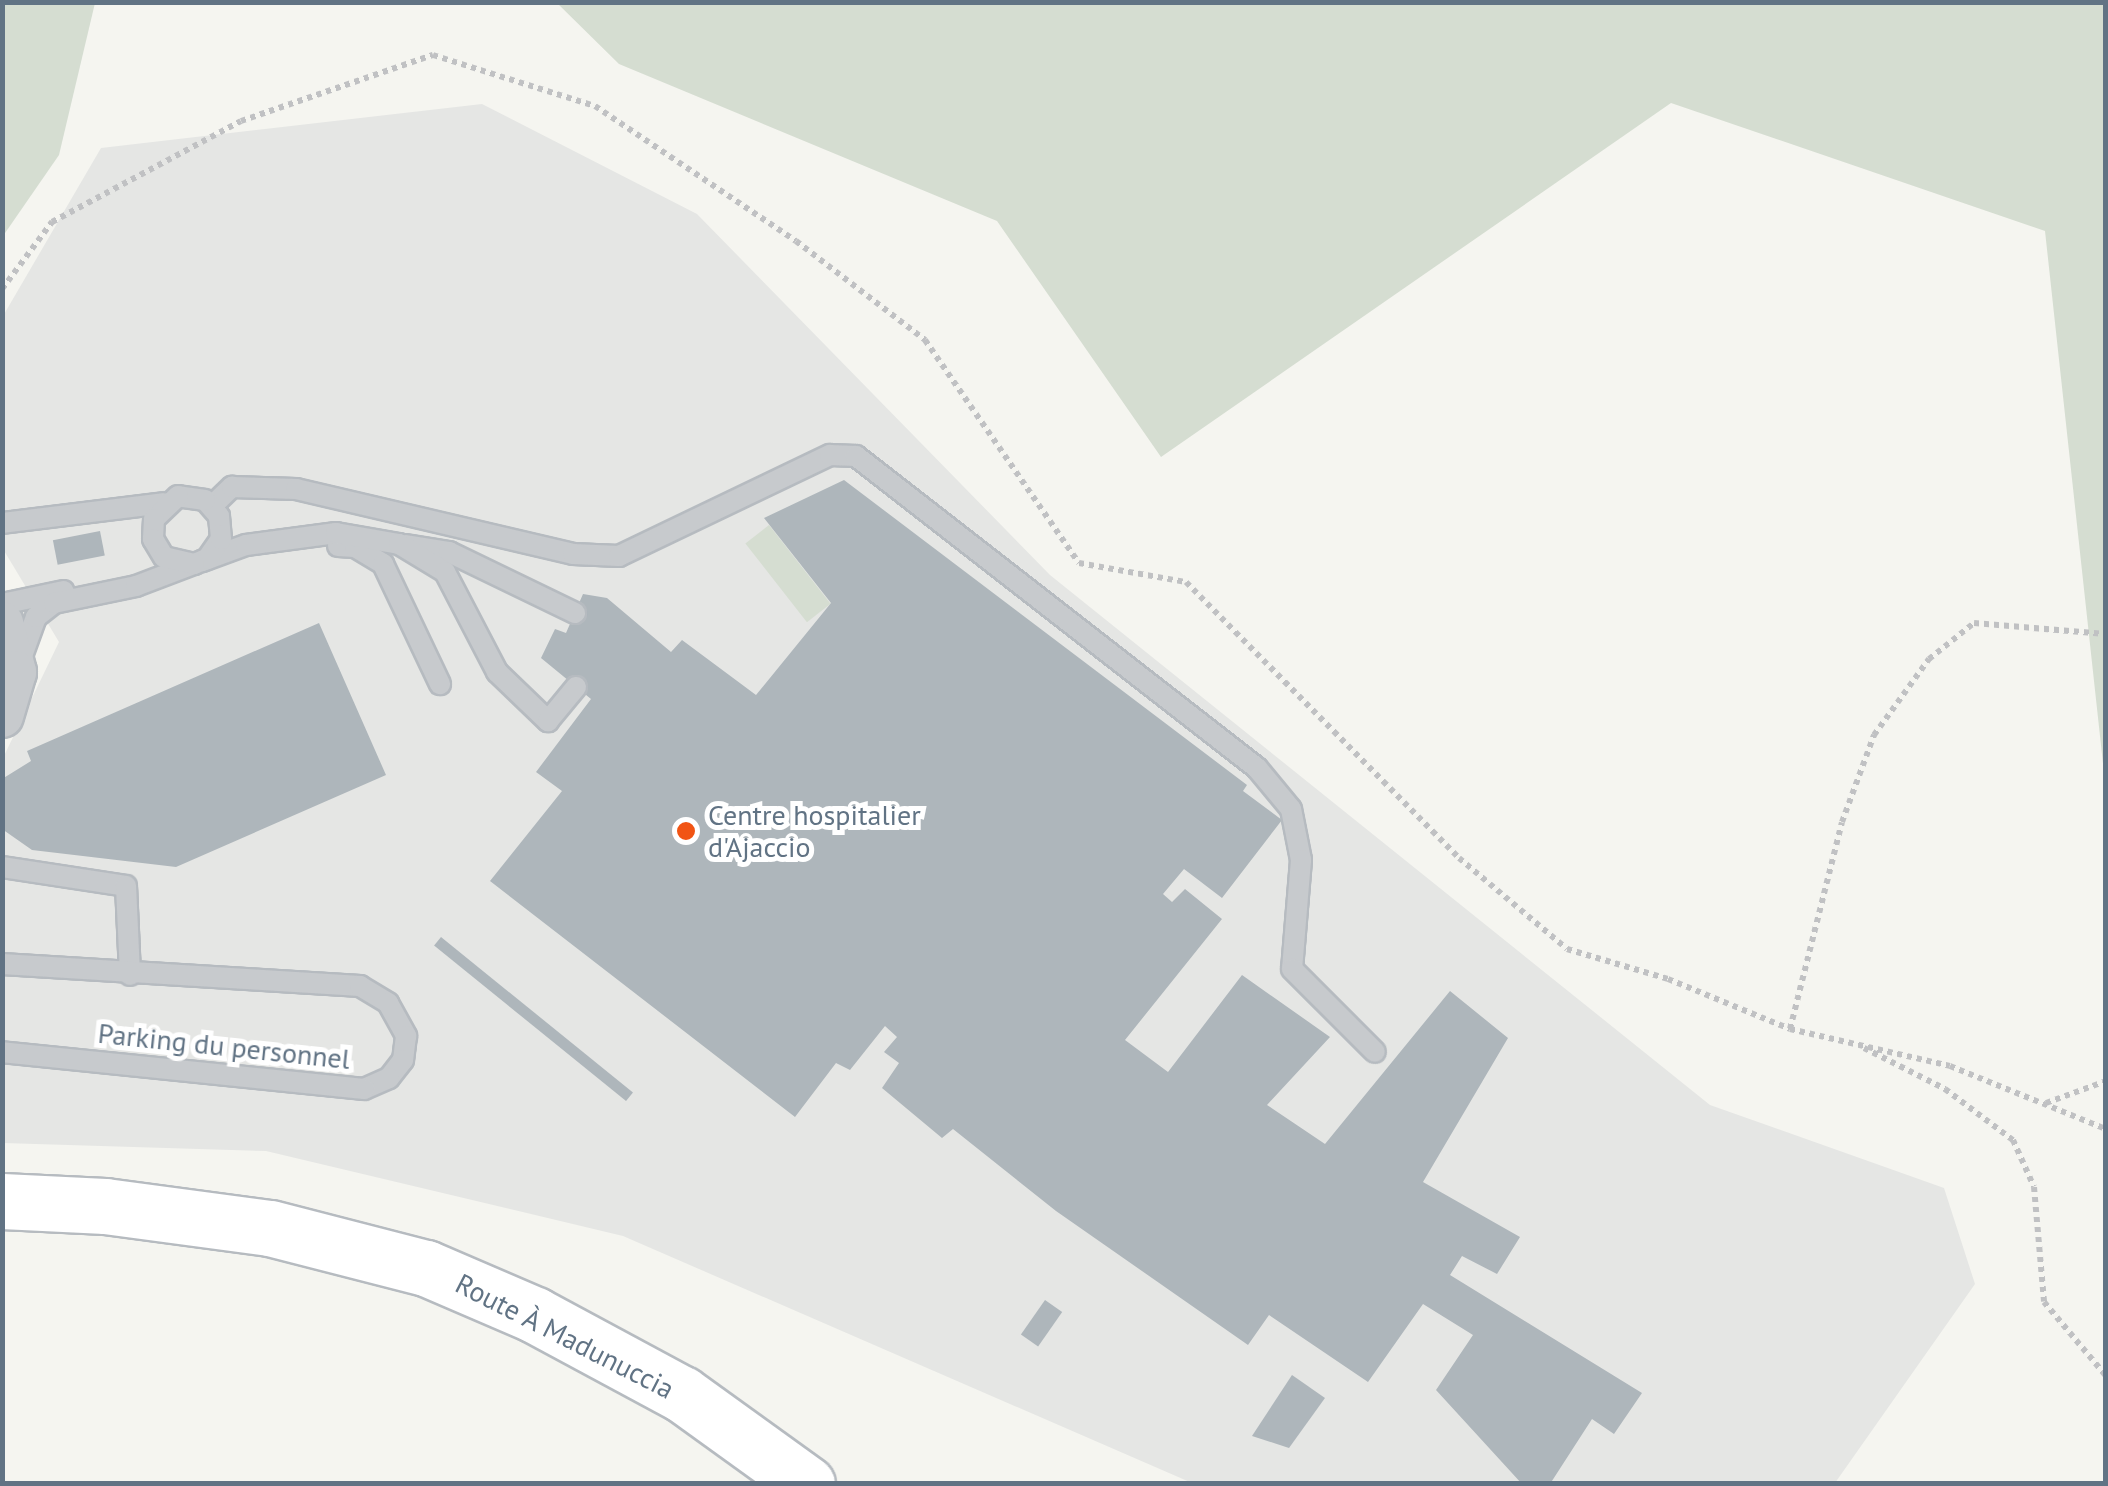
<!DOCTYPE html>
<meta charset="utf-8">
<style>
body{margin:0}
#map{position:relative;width:2108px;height:1486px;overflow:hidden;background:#f5f5f0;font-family:"PT Sans",sans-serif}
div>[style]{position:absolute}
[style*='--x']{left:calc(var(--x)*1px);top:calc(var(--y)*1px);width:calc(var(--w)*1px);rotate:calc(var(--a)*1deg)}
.built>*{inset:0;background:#e5e6e4}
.green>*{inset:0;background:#d5ddd1;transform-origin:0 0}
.building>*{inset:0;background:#aeb6bb;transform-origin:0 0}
.path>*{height:6px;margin-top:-3px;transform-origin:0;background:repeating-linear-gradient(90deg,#c0c1c3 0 5px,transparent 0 10px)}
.roads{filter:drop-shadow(2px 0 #b6bbc0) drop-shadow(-2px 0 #b6bbc0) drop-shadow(0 2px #b6bbc0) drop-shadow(0 -2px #b6bbc0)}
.service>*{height:20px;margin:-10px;padding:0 10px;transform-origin:10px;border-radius:10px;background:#c7cacd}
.minor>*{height:42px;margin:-21px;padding:0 21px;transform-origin:21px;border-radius:21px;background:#c7cacd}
.secondary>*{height:55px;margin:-27.5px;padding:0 27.5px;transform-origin:27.5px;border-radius:27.5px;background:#fff}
.dots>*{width:28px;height:28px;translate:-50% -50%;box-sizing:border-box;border:5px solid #fff;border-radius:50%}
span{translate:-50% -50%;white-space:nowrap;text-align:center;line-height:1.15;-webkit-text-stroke:10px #fff;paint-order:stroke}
.poi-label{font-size:28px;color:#617384}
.left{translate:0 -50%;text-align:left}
.street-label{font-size:28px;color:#617384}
.frame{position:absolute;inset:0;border:5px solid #617384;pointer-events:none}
</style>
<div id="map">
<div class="built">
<div style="clip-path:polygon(482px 104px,697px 214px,1050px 575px,1710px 1105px,1944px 1188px,1975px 1284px,1835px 1483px,1192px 1483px,623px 1236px,266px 1151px,3px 1143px,2px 760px,59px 642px,3px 549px,3px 316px,101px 148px)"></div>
</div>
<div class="green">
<div style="clip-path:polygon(3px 2px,95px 3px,59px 155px,3px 236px)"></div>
<div style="clip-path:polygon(557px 3px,2105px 3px,2105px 782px,2045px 231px,1671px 103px,1161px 457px,997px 221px,619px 64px)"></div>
<div style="left:769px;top:525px;width:100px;height:30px;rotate:52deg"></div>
</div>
<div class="building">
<div style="clip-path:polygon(844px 480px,1247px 785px,1243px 791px,1282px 820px,1222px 898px,1184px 869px,1163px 894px,1172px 902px,1185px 889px,1222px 919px,1125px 1040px,1168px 1072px,1242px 975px,1330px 1037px,1267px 1105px,1325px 1144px,1450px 991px,1508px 1038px,1423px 1182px,1520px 1237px,1497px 1274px,1462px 1256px,1450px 1275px,1642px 1393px,1614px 1434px,1592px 1419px,1550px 1484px,1522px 1484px,1436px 1390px,1473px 1335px,1423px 1304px,1368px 1382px,1269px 1315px,1248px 1345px,1056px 1211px,953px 1129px,942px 1138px,882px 1088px,899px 1063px,884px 1052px,897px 1037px,885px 1026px,850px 1070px,836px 1063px,795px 1117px,490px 881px,562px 791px,536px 772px,591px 699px,541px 658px,555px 629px,566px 633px,583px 594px,607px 598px,671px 652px,682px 640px,756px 695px,831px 603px,764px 518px)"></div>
<div style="left:100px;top:531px;width:25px;height:48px;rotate:79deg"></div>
<div style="clip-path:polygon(319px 623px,386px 775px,176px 867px,32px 850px,2px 829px,2px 779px,31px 761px,27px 751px)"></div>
<div style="left:441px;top:937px;width:247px;height:11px;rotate:39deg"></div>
<div style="left:1045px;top:1300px;width:21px;height:42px;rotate:35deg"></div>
<div style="clip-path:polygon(1292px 1375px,1325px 1398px,1289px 1448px,1252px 1436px)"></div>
</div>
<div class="path">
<div style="--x:2;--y:289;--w:84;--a:-53.3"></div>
<div style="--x:52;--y:222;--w:214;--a:-28.1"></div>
<div style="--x:241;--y:121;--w:203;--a:-19"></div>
<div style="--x:433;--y:55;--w:170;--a:17.5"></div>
<div style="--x:595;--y:106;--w:242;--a:33.9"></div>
<div style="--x:796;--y:241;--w:163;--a:37.5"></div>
<div style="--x:925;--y:340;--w:271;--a:55.4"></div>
<div style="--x:1079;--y:563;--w:109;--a:10.1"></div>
<div style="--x:1186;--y:582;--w:388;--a:45.3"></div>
<div style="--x:1459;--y:858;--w:141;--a:40.1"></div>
<div style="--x:1567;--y:949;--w:105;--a:16.5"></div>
<div style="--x:1668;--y:979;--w:132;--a:22.3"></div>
<div style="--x:1790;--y:1029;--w:164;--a:13"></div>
<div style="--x:1950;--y:1066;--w:168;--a:22"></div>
<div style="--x:1790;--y:1029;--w:213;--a:-75.9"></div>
<div style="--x:1842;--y:822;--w:93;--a:-69.8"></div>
<div style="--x:1874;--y:735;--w:94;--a:-54.1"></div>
<div style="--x:1929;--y:659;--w:58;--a:-38.7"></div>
<div style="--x:1974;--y:623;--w:132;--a:4.8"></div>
<div style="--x:1864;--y:1048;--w:91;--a:26.8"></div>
<div style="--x:1945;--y:1089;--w:85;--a:36.9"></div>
<div style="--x:2013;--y:1140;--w:51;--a:65.9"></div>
<div style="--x:2034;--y:1187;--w:115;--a:85"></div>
<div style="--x:2044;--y:1302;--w:97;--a:50"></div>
<div style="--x:2046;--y:1103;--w:64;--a:-20.1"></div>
</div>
<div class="roads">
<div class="service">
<div style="--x:212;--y:506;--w:28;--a:-44"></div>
<div style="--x:232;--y:487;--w:64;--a:1.8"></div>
<div style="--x:296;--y:489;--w:285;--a:13.2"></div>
<div style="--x:573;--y:554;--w:46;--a:2.5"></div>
<div style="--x:619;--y:556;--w:234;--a:-25.6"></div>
<div style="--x:830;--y:455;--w:26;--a:2"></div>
<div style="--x:856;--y:456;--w:508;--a:37.88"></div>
<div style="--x:1257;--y:768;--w:53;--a:50.3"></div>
<div style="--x:1291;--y:809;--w:52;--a:78.9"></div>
<div style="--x:1301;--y:860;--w:109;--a:94.7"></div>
<div style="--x:1292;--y:969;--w:117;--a:45"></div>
<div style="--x:2;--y:523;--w:163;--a:-7"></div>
<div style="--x:406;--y:545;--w:44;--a:9.2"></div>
<div style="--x:449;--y:552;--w:140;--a:25.8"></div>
<div style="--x:338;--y:546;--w:17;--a:3"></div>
<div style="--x:355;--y:547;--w:33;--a:31"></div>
<div style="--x:383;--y:564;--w:133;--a:64.6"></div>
<div style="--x:202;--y:561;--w:47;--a:-20"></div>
<div style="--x:246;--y:545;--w:91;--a:-7.6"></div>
<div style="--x:336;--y:533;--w:64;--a:9.9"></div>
<div style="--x:399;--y:544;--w:54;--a:31.3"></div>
<div style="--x:445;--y:572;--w:113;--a:62.5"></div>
<div style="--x:497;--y:672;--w:71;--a:43.9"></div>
<div style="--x:548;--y:721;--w:44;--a:-50.5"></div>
<div style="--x:2;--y:604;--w:63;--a:-11.8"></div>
<div style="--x:19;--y:664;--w:50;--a:-70.1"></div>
<div style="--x:36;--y:617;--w:23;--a:-38"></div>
<div style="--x:54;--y:603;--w:84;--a:-11.7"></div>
<div style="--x:136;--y:586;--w:76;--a:-20.8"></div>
<div style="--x:207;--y:559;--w:24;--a:-55"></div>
<div style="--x:221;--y:539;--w:23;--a:-95"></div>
<div style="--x:219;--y:516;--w:21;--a:-131"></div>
<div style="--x:205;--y:500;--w:27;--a:-172"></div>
<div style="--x:178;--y:496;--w:33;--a:136"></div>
<div style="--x:154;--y:519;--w:20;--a:93"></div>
<div style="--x:153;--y:539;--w:21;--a:59"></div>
<div style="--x:164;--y:557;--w:31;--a:13"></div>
<div style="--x:2;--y:867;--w:125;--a:8.7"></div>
<div style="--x:126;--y:886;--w:89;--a:87.4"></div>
<div style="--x:2;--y:964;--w:359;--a:3.5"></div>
<div style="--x:360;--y:986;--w:33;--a:31"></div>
<div style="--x:388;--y:1003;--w:38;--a:61"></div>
<div style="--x:406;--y:1036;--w:24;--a:97"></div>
<div style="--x:403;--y:1060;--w:23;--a:128"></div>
<div style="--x:389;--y:1078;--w:27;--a:156"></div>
<div style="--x:364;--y:1089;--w:364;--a:-174.2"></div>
</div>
<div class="minor">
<div style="--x:2;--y:623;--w:51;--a:75.1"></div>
<div style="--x:15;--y:672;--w:46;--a:106.5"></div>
</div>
<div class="secondary">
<div style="--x:2;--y:1201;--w:103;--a:2.8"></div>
<div style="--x:105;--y:1206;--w:166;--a:7.6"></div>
<div style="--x:270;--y:1228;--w:161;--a:14.4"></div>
<div style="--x:426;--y:1268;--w:119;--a:23.3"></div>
<div style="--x:535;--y:1315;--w:167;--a:28.3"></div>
<div style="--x:682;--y:1394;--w:154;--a:35.8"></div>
</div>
</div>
<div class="dots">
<div style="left:686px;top:831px;background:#f15414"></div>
</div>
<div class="poi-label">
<span class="left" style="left:708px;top:831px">Centre hospitalier<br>d'Ajaccio</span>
</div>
<div class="street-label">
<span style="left:224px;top:1046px;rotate:6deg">Parking du personnel</span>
<span style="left:565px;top:1336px;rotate:27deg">Route À Madunuccia</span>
</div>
<div class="frame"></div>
</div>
